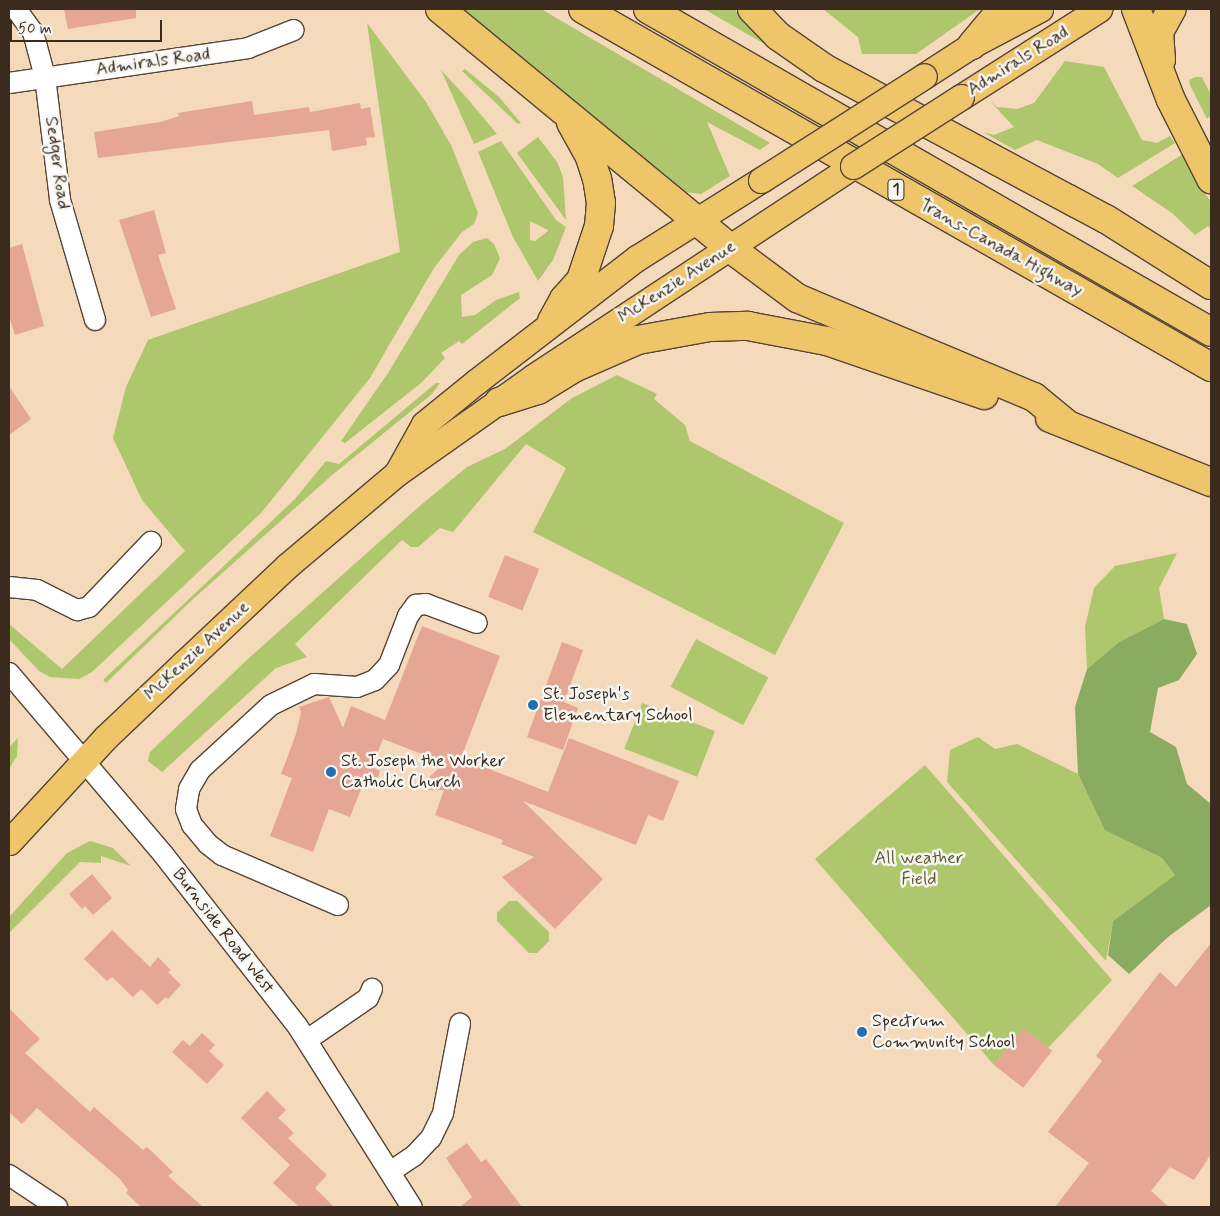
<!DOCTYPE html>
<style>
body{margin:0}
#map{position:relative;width:1220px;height:1216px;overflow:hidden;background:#f4d9bb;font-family:Mynerve,sans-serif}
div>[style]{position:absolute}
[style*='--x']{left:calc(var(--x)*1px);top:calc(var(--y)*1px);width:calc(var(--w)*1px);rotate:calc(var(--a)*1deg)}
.green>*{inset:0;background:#aec76c;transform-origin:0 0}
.forest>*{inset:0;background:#8aac60}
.building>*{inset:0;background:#e5a794;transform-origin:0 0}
.roads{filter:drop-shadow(1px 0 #574436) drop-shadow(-1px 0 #574436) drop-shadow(0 1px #574436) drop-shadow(0 -1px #574436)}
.minor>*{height:20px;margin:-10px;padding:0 10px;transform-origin:10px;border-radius:10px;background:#fff}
.major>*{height:25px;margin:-12.5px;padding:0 12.5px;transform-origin:12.5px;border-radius:12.5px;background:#eec569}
.highway>*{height:28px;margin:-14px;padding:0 14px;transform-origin:14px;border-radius:14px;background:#eec569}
.bridges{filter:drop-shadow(1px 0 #574436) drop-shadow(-1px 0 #574436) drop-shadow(0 1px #574436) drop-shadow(0 -1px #574436)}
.major-bridge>*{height:25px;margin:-12.5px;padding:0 12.5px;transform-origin:12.5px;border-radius:12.5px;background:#eec569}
.dots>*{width:14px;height:14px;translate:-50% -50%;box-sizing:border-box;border:2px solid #f6f6f2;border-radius:50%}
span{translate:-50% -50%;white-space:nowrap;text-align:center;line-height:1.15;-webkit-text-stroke:5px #f6f6f2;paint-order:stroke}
.shield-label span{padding:1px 4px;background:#f6f6f2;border:1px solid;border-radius:4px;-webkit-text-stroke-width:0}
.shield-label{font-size:16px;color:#3b2a1e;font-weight:700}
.street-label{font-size:18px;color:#3b2a1e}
.poi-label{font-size:18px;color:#3b2a1e}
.left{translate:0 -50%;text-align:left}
.park-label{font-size:18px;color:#5e5935}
.frame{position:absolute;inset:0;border:10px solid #3b2a1e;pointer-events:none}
.scale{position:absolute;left:10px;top:20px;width:152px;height:22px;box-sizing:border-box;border:2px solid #3b2a1e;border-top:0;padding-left:6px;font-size:15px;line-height:18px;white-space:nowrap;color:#3b2a1e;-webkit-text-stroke:4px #f6f6f2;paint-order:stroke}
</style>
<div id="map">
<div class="green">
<div style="clip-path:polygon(456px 9px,541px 9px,770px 143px,760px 150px,707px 122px,730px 176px,701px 194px,684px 192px,562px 90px)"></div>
<div style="clip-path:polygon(704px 9px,734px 9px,773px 49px)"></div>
<div style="clip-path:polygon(823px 9px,980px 9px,916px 54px,862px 54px,858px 37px)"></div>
<div style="clip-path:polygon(367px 23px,426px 102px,451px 145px,478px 213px,474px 224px,462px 232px,434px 268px,370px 378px,261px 513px,92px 672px,79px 679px,50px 677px,39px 671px,9px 639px,9px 624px,62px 669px,185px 551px,142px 500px,113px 438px,126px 387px,148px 340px,400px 252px)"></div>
<div style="clip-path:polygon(1065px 61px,1104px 67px,1142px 140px,1157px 143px,1170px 136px,1175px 143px,1118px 178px,1098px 164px,1037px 140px,1015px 150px,983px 132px,994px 135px,1014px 127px,990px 101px,997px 107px,1017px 109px,1034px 103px)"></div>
<div style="clip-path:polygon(465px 69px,499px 97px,521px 123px,518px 124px,462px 71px)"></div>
<div style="clip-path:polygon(441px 70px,466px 97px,497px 134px,474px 144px)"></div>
<div style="clip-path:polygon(1196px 77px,1202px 77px,1211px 95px,1211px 115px,1207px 119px,1190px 85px,1189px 80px)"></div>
<div style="clip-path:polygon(538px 137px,557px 162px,563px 177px,566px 220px,517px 153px)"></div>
<div style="clip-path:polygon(evenodd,501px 141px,556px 220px,566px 227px,553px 260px,538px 281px,513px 237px,478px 152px,501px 141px,530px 221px,548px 230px,548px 231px,535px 241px,530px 240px,530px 221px)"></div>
<div style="clip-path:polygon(1183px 154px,1211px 203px,1211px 229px,1208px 226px,1195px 235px,1172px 213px,1132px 186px)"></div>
<div style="clip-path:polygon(487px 238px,494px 244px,500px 258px,492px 275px,461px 295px,462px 317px,475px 315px,496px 300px,519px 292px,520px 298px,462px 344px,459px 341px,441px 353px,445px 358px,421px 383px,345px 443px,341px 441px,388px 373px,459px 255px,473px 242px)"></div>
<div style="clip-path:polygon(617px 375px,657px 394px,654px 399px,685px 425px,690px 441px,844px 523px,775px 655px,533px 532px,566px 468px,526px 444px,453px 532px,440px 528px,418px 547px,411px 547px,402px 540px,295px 644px,307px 657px,276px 668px,162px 772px,148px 761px,150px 752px,250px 657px,422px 504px,467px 467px,505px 449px,572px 398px)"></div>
<div style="clip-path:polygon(436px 383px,440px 383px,432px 394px,331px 476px,192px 600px,106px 683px,103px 680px,295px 499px,326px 461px,339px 464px)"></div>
<div style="clip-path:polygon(1177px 553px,1159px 588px,1164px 619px,1119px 642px,1087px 669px,1085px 627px,1094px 588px,1115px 566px)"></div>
<div style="left:696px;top:639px;width:82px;height:54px;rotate:28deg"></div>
<div style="left:642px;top:703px;width:78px;height:49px;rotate:21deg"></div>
<div style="clip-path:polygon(978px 737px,995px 749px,1017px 744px,1078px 774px,1105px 829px,1162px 858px,1175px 875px,1113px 921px,1106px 961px,947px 782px,950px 750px)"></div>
<div style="clip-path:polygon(18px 738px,17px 756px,9px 769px,9px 747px)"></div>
<div style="clip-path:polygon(925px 765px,1112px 980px,1048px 1048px,1023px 1029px,994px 1065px,815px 859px)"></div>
<div style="clip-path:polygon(90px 841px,113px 848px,131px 866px,101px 856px,101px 863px,80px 862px,9px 933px,9px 917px,67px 853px)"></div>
<div style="clip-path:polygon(509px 901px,517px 901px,549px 932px,549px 941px,537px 953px,529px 953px,497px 921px,497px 913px)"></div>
</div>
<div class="forest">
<div style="clip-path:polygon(1164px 619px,1187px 624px,1197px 654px,1179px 680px,1158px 688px,1150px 732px,1176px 747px,1187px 784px,1211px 804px,1211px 905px,1168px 937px,1129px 974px,1108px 955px,1113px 921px,1175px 875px,1162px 858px,1105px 830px,1078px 774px,1075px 707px,1087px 669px,1119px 642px)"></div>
</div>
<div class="building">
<div style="clip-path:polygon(64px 9px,136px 9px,136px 18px,68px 29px)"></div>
<div style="clip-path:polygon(252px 101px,254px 115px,309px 107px,310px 112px,360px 103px,361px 109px,370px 107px,375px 137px,366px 138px,367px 145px,332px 151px,329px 130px,98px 158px,94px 132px,160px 122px,179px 116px,178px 113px)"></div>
<div style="clip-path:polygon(154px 210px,166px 253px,158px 255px,176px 309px,151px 317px,119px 220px)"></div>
<div style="clip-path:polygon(22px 244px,44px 326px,15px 335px,9px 316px,9px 248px)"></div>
<div style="clip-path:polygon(9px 386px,31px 419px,9px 435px)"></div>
<div style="left:505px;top:555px;width:37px;height:45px;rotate:22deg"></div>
<div style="clip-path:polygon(422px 626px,500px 656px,461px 758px,548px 792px,569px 738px,679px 781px,663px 821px,648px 815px,636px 845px,523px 801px,603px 879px,555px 929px,502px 877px,534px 857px,501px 844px,503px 840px,435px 815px,444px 790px,429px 790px,428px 778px,445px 763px,383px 739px,372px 767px,380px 771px,374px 788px,363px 784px,350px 817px,329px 809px,313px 852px,270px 836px,292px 778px,281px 774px,296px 734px,301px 712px,299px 707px,329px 697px,343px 728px,351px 706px,385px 720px)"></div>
<div style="clip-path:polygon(562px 642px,583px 650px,564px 702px,578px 708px,563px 750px,527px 737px)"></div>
<div style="clip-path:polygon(92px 874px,112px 898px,93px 915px,85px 906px,82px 909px,69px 894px)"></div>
<div style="clip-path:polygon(112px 930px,150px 967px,158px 957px,171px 970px,168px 972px,181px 985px,168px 999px,166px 997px,157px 1005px,141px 989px,133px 997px,112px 977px,107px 981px,84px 959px)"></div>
<div style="clip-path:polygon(1211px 943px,1211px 1154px,1194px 1180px,1170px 1167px,1151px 1191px,1169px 1207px,1055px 1207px,1089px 1163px,1048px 1132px,1102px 1061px,1096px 1056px,1160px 972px,1176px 987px)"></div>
<div style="clip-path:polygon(9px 1008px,40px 1039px,25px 1053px,90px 1112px,94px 1107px,143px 1150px,147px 1147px,173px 1172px,168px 1176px,203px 1207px,141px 1207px,126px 1193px,128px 1190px,120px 1179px,37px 1108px,22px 1124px,9px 1112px)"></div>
<div style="left:1023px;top:1028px;width:37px;height:47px;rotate:38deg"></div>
<div style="clip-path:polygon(202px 1033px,215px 1045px,209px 1051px,224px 1065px,207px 1084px,172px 1052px,183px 1040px,190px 1046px)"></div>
<div style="clip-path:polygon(267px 1091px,286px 1110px,278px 1118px,294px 1133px,288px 1138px,327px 1175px,315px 1188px,334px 1207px,299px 1207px,273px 1183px,290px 1165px,241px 1118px)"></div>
<div style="clip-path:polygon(467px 1143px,481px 1162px,486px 1159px,522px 1207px,460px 1207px,472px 1197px,446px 1158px)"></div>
</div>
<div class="roads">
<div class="minor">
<div style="--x:16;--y:9;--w:29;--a:54"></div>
<div style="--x:33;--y:32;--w:47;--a:75.1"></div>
<div style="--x:45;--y:77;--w:124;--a:83"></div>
<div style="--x:60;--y:200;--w:125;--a:73.7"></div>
<div style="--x:9;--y:83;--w:242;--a:-8.3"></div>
<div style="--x:248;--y:48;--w:49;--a:-21.4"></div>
<div style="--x:9;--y:587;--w:28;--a:6"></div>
<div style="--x:37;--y:590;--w:45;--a:26.6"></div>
<div style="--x:77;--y:610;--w:12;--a:-14"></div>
<div style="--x:89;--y:607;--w:90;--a:-46.4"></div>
<div style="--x:9;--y:673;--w:238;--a:49.6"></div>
<div style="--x:163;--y:854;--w:219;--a:52"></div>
<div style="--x:298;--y:1027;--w:213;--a:57.7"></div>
<div style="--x:338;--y:905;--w:126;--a:-156.7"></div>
<div style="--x:222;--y:855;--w:18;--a:-142"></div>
<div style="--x:208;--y:844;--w:25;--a:-130"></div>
<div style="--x:192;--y:825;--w:17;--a:-111"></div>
<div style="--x:186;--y:809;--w:20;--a:-81"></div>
<div style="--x:189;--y:789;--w:22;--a:-60"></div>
<div style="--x:200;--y:770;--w:96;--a:-42.5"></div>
<div style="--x:271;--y:705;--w:48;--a:-26"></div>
<div style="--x:314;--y:684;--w:43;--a:4"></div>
<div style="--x:357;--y:687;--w:19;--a:-21"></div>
<div style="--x:375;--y:680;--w:21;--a:-47"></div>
<div style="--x:389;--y:665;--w:53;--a:-68.8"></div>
<div style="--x:408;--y:616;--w:14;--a:-54"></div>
<div style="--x:416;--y:605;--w:10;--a:-6"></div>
<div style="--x:426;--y:604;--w:54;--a:20.4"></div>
<div style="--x:307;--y:1040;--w:74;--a:-34.5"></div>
<div style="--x:368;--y:998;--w:10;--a:-66"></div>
<div style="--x:390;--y:1172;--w:29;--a:-34"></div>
<div style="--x:414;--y:1156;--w:25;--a:-47"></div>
<div style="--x:431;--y:1138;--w:28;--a:-64"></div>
<div style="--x:443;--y:1113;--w:91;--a:-79.2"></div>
<div style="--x:9;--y:1175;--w:58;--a:33.7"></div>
</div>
<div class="major">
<div style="--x:924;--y:76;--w:57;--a:-32.9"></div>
<div style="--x:972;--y:45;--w:77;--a:-27.9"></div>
<div style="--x:961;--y:97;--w:164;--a:-32.5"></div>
<div style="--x:398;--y:471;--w:54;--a:-61"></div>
<div style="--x:424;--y:424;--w:68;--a:-39.1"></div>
<div style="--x:477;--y:381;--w:202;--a:-37.6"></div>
<div style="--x:637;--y:258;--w:146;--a:-32.2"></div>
<div style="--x:9;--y:842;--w:143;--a:-47.3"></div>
<div style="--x:106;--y:737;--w:108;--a:-43.5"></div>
<div style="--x:184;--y:663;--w:141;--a:-43.3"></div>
<div style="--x:287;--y:566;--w:144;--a:-40.2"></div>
<div style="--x:397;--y:473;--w:166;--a:-35.2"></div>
<div style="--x:533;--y:377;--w:383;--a:-33.4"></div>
</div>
<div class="highway">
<div style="--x:440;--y:9;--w:376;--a:39.5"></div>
<div style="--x:730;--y:248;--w:84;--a:36.7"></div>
<div style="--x:797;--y:298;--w:257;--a:22.7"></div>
<div style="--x:1034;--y:397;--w:44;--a:39.5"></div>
<div style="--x:583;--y:9;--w:723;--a:29.69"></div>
<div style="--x:648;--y:9;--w:649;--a:29.84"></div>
<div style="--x:752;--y:9;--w:37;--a:46"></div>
<div style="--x:778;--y:36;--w:56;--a:34.8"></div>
<div style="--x:824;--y:68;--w:320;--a:28.2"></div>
<div style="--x:1106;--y:219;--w:124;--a:32.2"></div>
<div style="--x:1136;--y:9;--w:97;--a:69"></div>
<div style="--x:1171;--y:100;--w:89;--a:63.1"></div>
<div style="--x:972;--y:45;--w:47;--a:-50.2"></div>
<div style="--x:1161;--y:60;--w:28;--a:-94"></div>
<div style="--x:1159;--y:32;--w:26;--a:-61"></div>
<div style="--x:552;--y:321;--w:25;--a:-61"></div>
<div style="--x:564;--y:299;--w:25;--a:-48"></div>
<div style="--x:581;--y:280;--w:57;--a:-71.6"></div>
<div style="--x:599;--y:226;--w:23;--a:-85"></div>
<div style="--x:601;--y:203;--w:24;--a:-99"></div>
<div style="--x:597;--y:179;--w:25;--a:-108"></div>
<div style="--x:589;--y:155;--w:37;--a:-119"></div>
<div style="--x:499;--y:402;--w:41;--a:-17.1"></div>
<div style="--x:538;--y:390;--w:42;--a:-31.4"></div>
<div style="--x:574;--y:368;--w:70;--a:-23.6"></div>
<div style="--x:638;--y:340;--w:73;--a:-10.2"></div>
<div style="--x:710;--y:327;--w:38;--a:-2"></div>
<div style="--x:748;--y:326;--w:80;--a:10.8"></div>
<div style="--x:827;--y:341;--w:166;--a:19"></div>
<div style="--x:1050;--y:418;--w:173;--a:21.7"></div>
</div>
</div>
<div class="bridges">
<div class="major-bridge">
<div style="--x:853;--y:166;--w:128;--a:-32.6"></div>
<div style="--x:761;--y:180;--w:193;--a:-32.5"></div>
</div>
</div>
<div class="dots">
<div style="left:533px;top:705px;background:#1f6fb2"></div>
<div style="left:331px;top:772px;background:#1f6fb2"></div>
<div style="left:862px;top:1032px;background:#1f6fb2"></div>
</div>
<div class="shield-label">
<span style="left:896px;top:190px">1</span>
</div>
<div class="street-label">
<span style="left:1018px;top:61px;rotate:-32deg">Admirals Road</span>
<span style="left:153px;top:62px;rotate:-8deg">Admirals Road</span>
<span style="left:57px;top:163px;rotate:82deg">Sedger Road</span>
<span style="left:1001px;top:248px;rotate:29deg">Trans-Canada Highway</span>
<span style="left:677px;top:282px;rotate:-33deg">McKenzie Avenue</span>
<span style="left:197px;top:651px;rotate:-43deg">McKenzie Avenue</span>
<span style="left:223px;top:931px;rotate:52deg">Burnside Road West</span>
</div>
<div class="poi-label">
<span class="left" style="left:543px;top:705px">St. Joseph's<br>Elementary School</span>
<span class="left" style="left:341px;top:772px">St. Joseph the Worker<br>Catholic Church</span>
<span class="left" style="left:872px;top:1032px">Spectrum<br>Community School</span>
</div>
<div class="park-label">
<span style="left:919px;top:869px">All weather<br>Field</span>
</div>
<div class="frame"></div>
<div class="scale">50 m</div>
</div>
